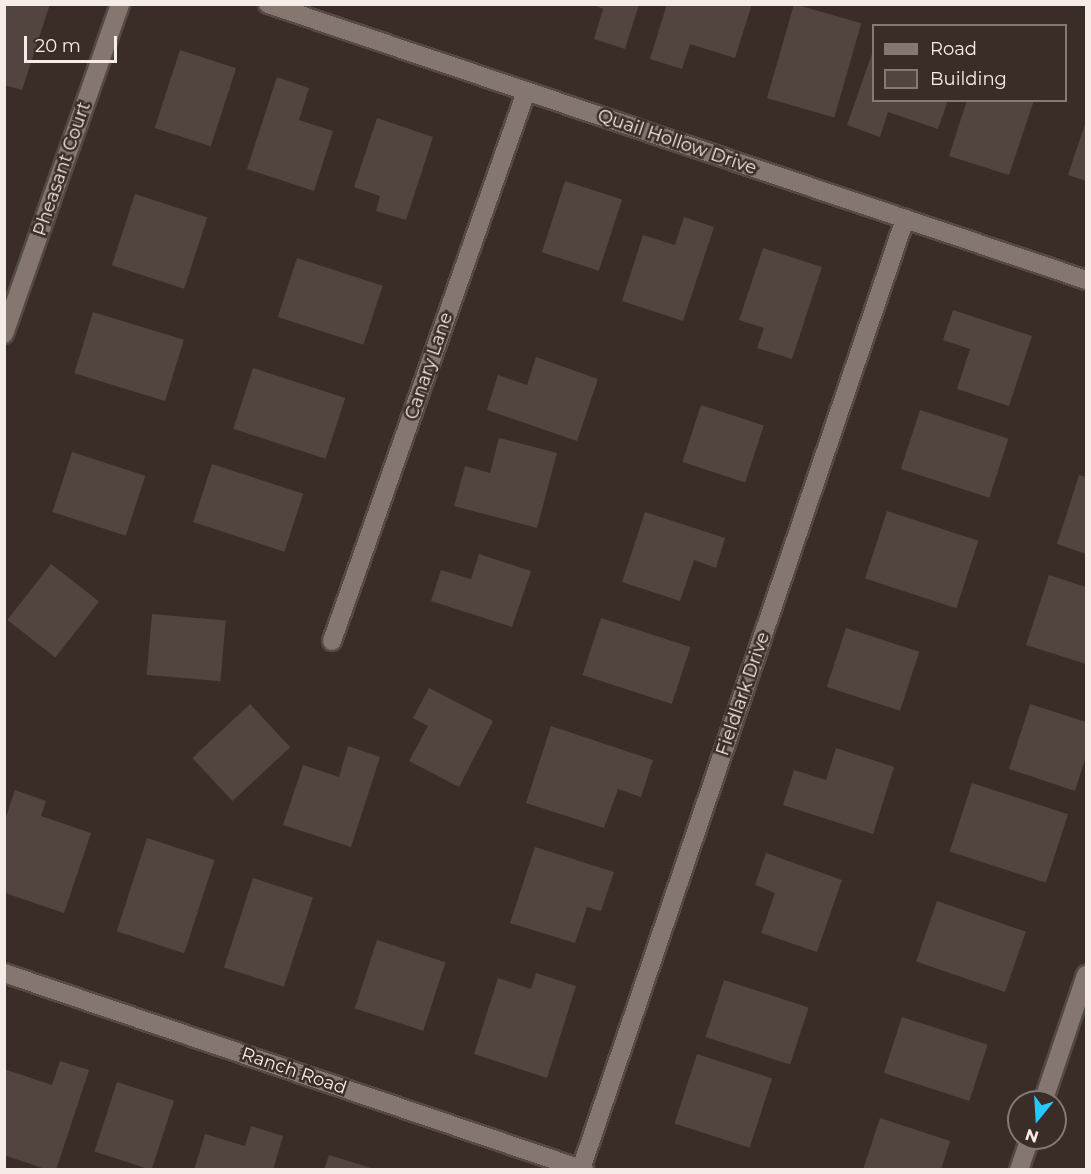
<!DOCTYPE html>
<style>
body{margin:0}
#map{position:relative;width:1091px;height:1174px;overflow:hidden;background:#3a2d27;font-family:Montserrat,sans-serif}
div>[style]{position:absolute}
[style*='--x']{left:calc(var(--x)*1px);top:calc(var(--y)*1px);width:calc(var(--w)*1px);rotate:calc(var(--a)*1deg)}
.building>*{inset:0;background:#52443e;transform-origin:0 0}
.roads{filter:drop-shadow(2px 0 #544944) drop-shadow(-2px 0 #544944) drop-shadow(0 2px #544944) drop-shadow(0 -2px #544944)}
.minor>*{height:18px;margin:-9px;padding:0 9px;transform-origin:9px;border-radius:9px;background:#857770}
span{translate:-50% -50%;white-space:nowrap;text-align:center;line-height:1.15;-webkit-text-stroke:5px #3a2d27;paint-order:stroke}
.street-label{font-size:18px;color:#f5ece8}
.frame{position:absolute;inset:0;border:6px solid #f5ece8;pointer-events:none}
.legend{position:absolute;left:872px;top:24px;width:195px;height:78px;box-sizing:border-box;background:#3a2d27;border:2px solid #857974;margin:0;padding:8px 10px;list-style:none;font-size:18px;color:#f5ece8}
.legend li{display:flex;align-items:center;gap:12px;height:30px}
.legend b{width:30px;border:2px solid #857974}
.north{position:absolute;left:1007px;top:1090px;width:60px;height:60px;box-sizing:border-box;background:#3a2d27;border:2px solid #857974;border-radius:50%;rotate:198deg;font-size:16px;font-weight:700;line-height:24px;text-align:center;color:#f5ece8}
.north::after{content:'';display:block;margin:auto;width:21px;height:27px;background:#25c9fe;clip-path:polygon(50% 0,100% 100%,50% 72%,0 100%)}
.scale{position:absolute;left:24px;top:36px;width:93px;height:27px;box-sizing:border-box;border:3px solid #f5ece8;border-top:0;padding-left:8px;font-size:18px;line-height:21px;white-space:nowrap;color:#f5ece8;-webkit-text-stroke:4px #3a2d27;paint-order:stroke}
</style>
<div id="map">
<div class="building">
<div style="clip-path:polygon(4px 4px,50px 4px,22px 90px,4px 85px)"></div>
<div style="clip-path:polygon(639px 4px,625px 49px,594px 39px,603px 9px,591px 4px)"></div>
<div style="clip-path:polygon(667px 4px,752px 4px,735px 58px,690px 44px,682px 69px,650px 59px)"></div>
<div style="left:794px;top:4px;width:70px;height:98px;rotate:16deg"></div>
<div style="left:180px;top:50px;width:59px;height:82px;rotate:18deg"></div>
<div style="clip-path:polygon(873px 51px,874px 100px,948px 100px,938px 129px,888px 112px,880px 137px,847px 125px)"></div>
<div style="clip-path:polygon(277px 77px,309px 88px,299px 120px,333px 131px,314px 191px,247px 169px)"></div>
<div style="clip-path:polygon(967px 100px,1034px 100px,1009px 175px,949px 156px)"></div>
<div style="clip-path:polygon(377px 118px,433px 137px,406px 220px,376px 211px,380px 196px,354px 187px)"></div>
<div style="clip-path:polygon(1086px 121px,1086px 181px,1068px 175px)"></div>
<div style="left:565px;top:181px;width:60px;height:75px;rotate:18deg"></div>
<div style="left:135px;top:194px;width:76px;height:75px;rotate:18deg"></div>
<div style="clip-path:polygon(684px 217px,714px 227px,683px 321px,622px 301px,643px 235px,675px 245px)"></div>
<div style="clip-path:polygon(763px 248px,822px 267px,792px 359px,757px 348px,764px 328px,739px 320px)"></div>
<div style="left:297px;top:258px;width:90px;height:62px;rotate:18deg"></div>
<div style="clip-path:polygon(953px 310px,1032px 336px,1009px 406px,957px 389px,970px 349px,943px 340px)"></div>
<div style="left:93px;top:312px;width:95px;height:64px;rotate:17deg"></div>
<div style="clip-path:polygon(536px 357px,598px 379px,577px 441px,487px 410px,498px 375px,527px 385px)"></div>
<div style="left:253px;top:368px;width:97px;height:64px;rotate:18deg"></div>
<div style="left:701px;top:405px;width:66px;height:60px;rotate:18deg"></div>
<div style="left:920px;top:410px;width:93px;height:62px;rotate:18deg"></div>
<div style="clip-path:polygon(499px 438px,557px 453px,537px 528px,454px 506px,465px 466px,490px 473px)"></div>
<div style="left:72px;top:452px;width:77px;height:63px;rotate:18deg"></div>
<div style="left:212px;top:464px;width:96px;height:61px;rotate:18deg"></div>
<div style="clip-path:polygon(1079px 475px,1086px 477px,1086px 554px,1057px 544px)"></div>
<div style="left:887px;top:511px;width:96px;height:71px;rotate:18deg"></div>
<div style="clip-path:polygon(645px 512px,725px 538px,716px 568px,694px 560px,680px 601px,622px 582px)"></div>
<div style="clip-path:polygon(479px 554px,531px 571px,512px 627px,431px 601px,441px 570px,471px 579px)"></div>
<div style="left:51px;top:564px;width:61px;height:71px;rotate:38deg"></div>
<div style="clip-path:polygon(1049px 575px,1086px 587px,1086px 664px,1026px 645px)"></div>
<div style="left:152px;top:614px;width:74px;height:61px;rotate:5deg"></div>
<div style="left:601px;top:618px;width:94px;height:60px;rotate:18deg"></div>
<div style="left:846px;top:628px;width:77px;height:62px;rotate:18deg"></div>
<div style="clip-path:polygon(429px 688px,493px 721px,459px 787px,409px 761px,428px 726px,413px 718px)"></div>
<div style="left:250px;top:704px;width:59px;height:79px;rotate:47deg"></div>
<div style="clip-path:polygon(1030px 704px,1086px 722px,1086px 756px,1075px 791px,1009px 769px)"></div>
<div style="clip-path:polygon(551px 726px,653px 760px,641px 797px,618px 789px,604px 828px,526px 803px)"></div>
<div style="clip-path:polygon(348px 746px,380px 757px,351px 847px,283px 825px,303px 765px,339px 777px)"></div>
<div style="clip-path:polygon(836px 748px,894px 767px,873px 834px,783px 805px,794px 770px,826px 780px)"></div>
<div style="left:972px;top:783px;width:101px;height:72px;rotate:18deg"></div>
<div style="clip-path:polygon(15px 790px,46px 801px,41px 816px,91px 833px,64px 913px,5px 893px,5px 820px)"></div>
<div style="left:147px;top:838px;width:71px;height:98px;rotate:18deg"></div>
<div style="clip-path:polygon(535px 847px,614px 872px,601px 911px,587px 907px,575px 943px,510px 923px)"></div>
<div style="clip-path:polygon(766px 853px,842px 880px,817px 952px,761px 933px,775px 893px,755px 885px)"></div>
<div style="left:253px;top:878px;width:63px;height:94px;rotate:18deg"></div>
<div style="left:937px;top:901px;width:94px;height:64px;rotate:19deg"></div>
<div style="left:377px;top:940px;width:72px;height:72px;rotate:18deg"></div>
<div style="clip-path:polygon(536px 973px,576px 986px,547px 1078px,474px 1054px,498px 978px,531px 989px)"></div>
<div style="left:724px;top:980px;width:89px;height:60px;rotate:18deg"></div>
<div style="left:902px;top:1017px;width:90px;height:59px;rotate:18deg"></div>
<div style="left:697px;top:1054px;width:79px;height:73px;rotate:18deg"></div>
<div style="clip-path:polygon(60px 1061px,89px 1070px,56px 1170px,48px 1170px,4px 1155px,4px 1069px,52px 1085px)"></div>
<div style="left:117px;top:1082px;width:60px;height:73px;rotate:18deg"></div>
<div style="clip-path:polygon(880px 1118px,950px 1141px,941px 1170px,863px 1170px)"></div>
<div style="clip-path:polygon(251px 1126px,283px 1136px,273px 1170px,194px 1170px,205px 1134px,245px 1146px)"></div>
<div style="clip-path:polygon(329px 1155px,374px 1169px,374px 1170px,324px 1170px)"></div>
</div>
<div class="roads">
<div class="minor">
<div style="--x:268;--y:4;--w:863;--a:18.64"></div>
<div style="--x:4;--y:334;--w:350;--a:-70.6"></div>
<div style="--x:332;--y:641;--w:582;--a:-70.54"></div>
<div style="--x:4;--y:973;--w:613;--a:18.76"></div>
<div style="--x:1043;--y:1102;--w:134;--a:-71.3"></div>
<div style="--x:581;--y:1169;--w:1004;--a:-71.17"></div>
<div style="--x:1019;--y:1170;--w:34;--a:-71"></div>
</div>
</div>
<div class="street-label">
<span style="left:677px;top:142px;rotate:19deg">Quail Hollow Drive</span>
<span style="left:62px;top:169px;rotate:-71deg">Pheasant Court</span>
<span style="left:429px;top:366px;rotate:-71deg">Canary Lane</span>
<span style="left:743px;top:694px;rotate:-71deg">Fieldlark Drive</span>
<span style="left:294px;top:1071px;rotate:19deg">Ranch Road</span>
</div>
<div class="frame"></div>
<ul class="legend">
<li><b style="height:8px;background:#857770"></b>Road</li>
<li><b style="height:16px;background:#52443e"></b>Building</li>
</ul>
<div class="north">N</div>
<div class="scale">20 m</div>
</div>
